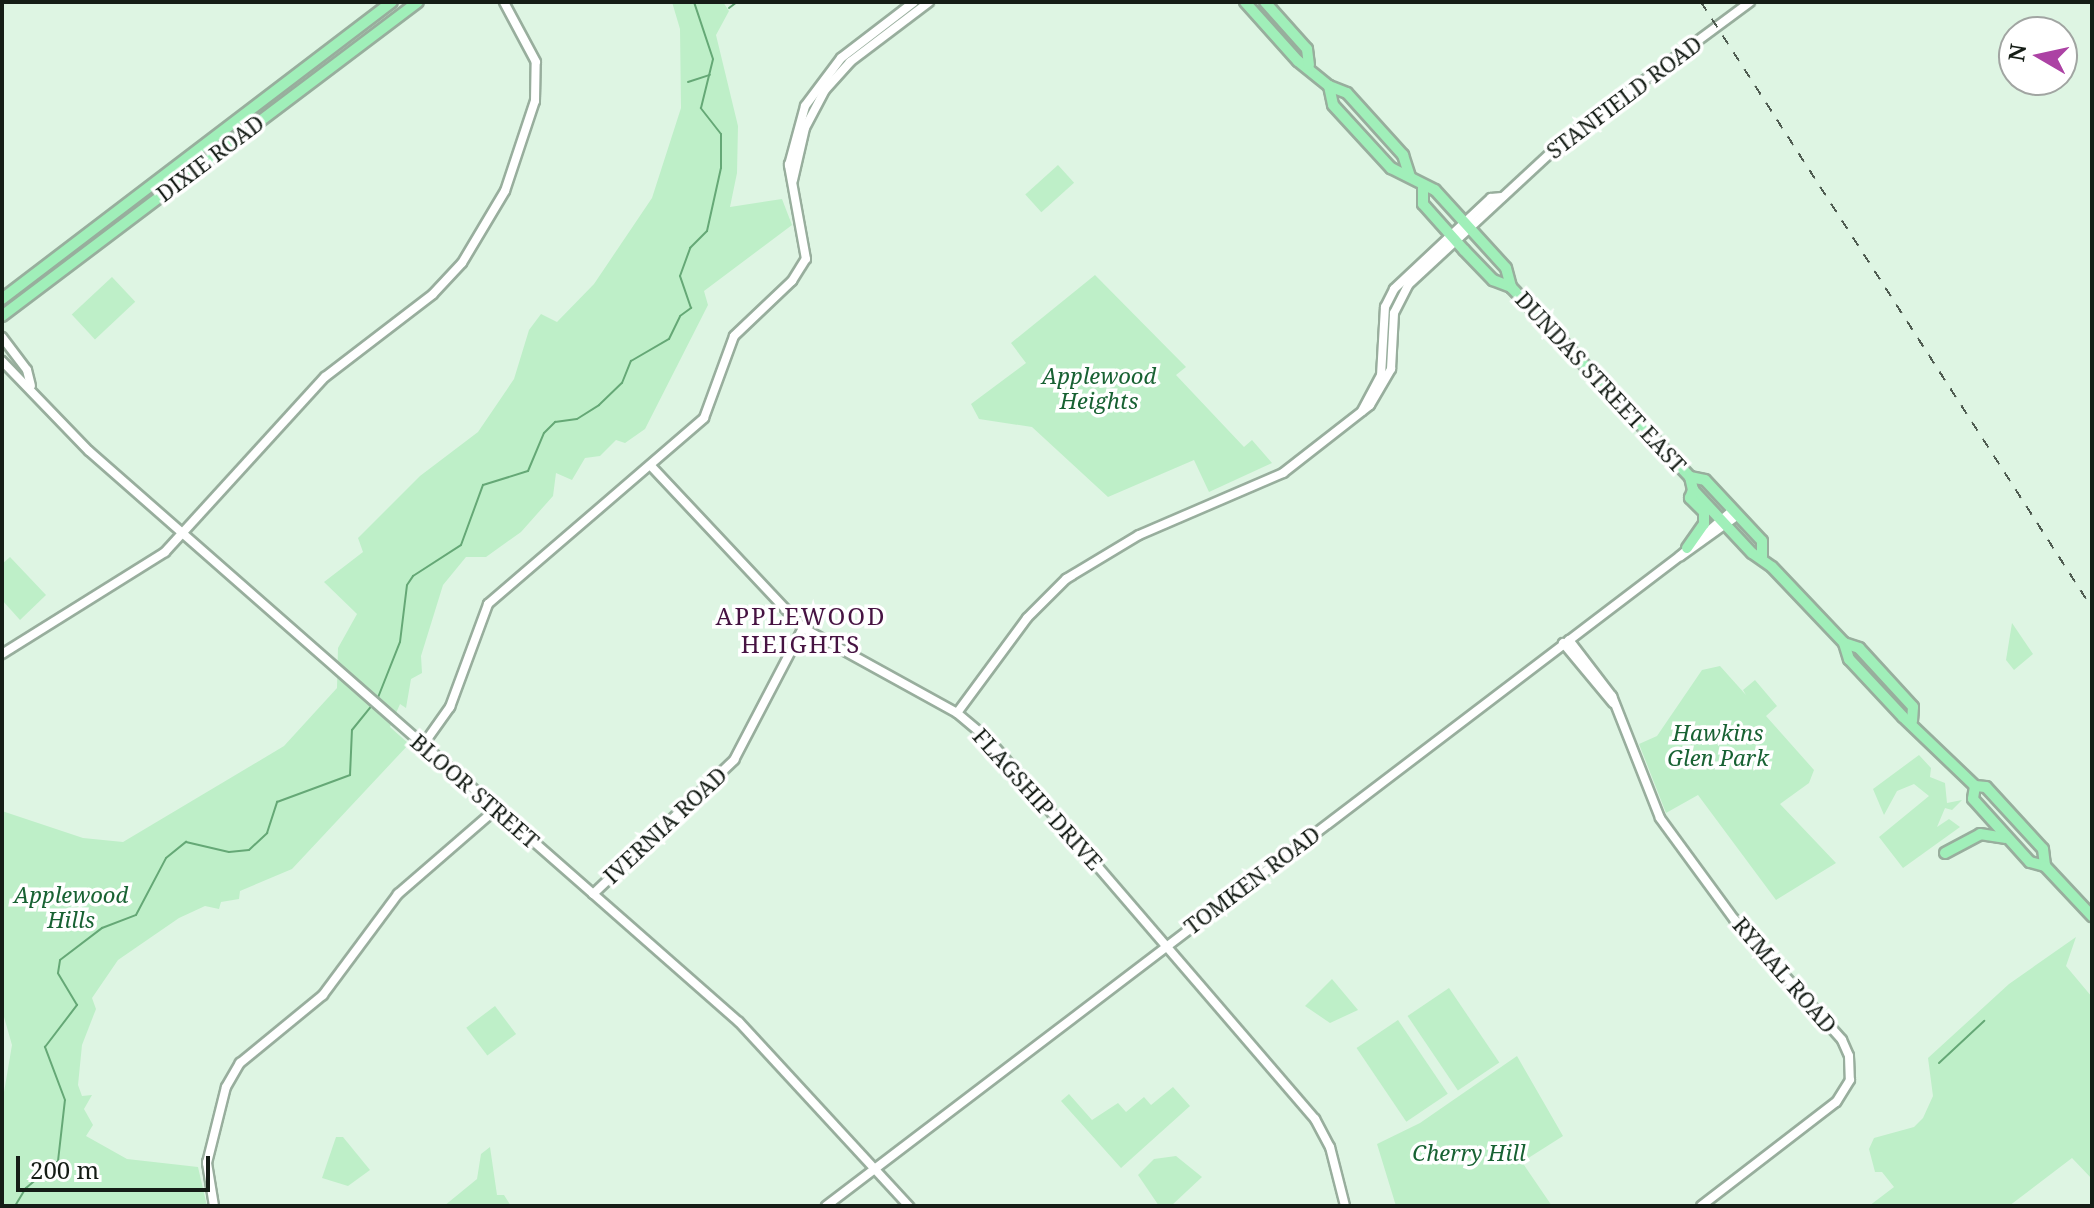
<!DOCTYPE html>
<style>
body{margin:0}
#map{position:relative;width:2094px;height:1208px;overflow:hidden;background:#def5e3;font-family:"Noto Serif",serif}
div>[style]{position:absolute}
[style*='--x']{left:calc(var(--x)*1px);top:calc(var(--y)*1px);width:calc(var(--w)*1px);rotate:calc(var(--a)*1deg)}
.green>*{inset:0;background:#beefc8;transform-origin:0 0}
.stream>*{height:2px;margin:-1px;padding:0 1px;transform-origin:1px;border-radius:1px;background:#65a876}
.roads{filter:drop-shadow(2px 0 #98ae9d) drop-shadow(-2px 0 #98ae9d) drop-shadow(0 2px #98ae9d) drop-shadow(0 -2px #98ae9d)}
.minor>*{height:8px;margin:-4px;padding:0 4px;transform-origin:4px;border-radius:4px;background:#fff}
.major>*{height:10px;margin:-5px;padding:0 5px;transform-origin:5px;border-radius:5px;background:#a0efb9}
.rail>*{height:2px;margin-top:-1px;transform-origin:0;background:repeating-linear-gradient(90deg,#505d52 0 10px,transparent 0 20px)}
span{translate:-50% -50%;white-space:nowrap;text-align:center;line-height:1.15;-webkit-text-stroke:7px #fff;paint-order:stroke}
.street-label{font-size:22px;color:#151d16}
.park-label{font-size:22px;color:#186233;font-style:italic}
.neighbourhood-label{font-size:24px;color:#461342;letter-spacing:2px}
.frame{position:absolute;inset:0;border:4px solid #151d16;pointer-events:none}
.north{position:absolute;left:1998px;top:16px;width:80px;height:80px;box-sizing:border-box;background:#fff;border:2px solid #a1a5a2;border-radius:50%;rotate:279deg;font-size:22px;font-weight:700;line-height:32px;text-align:center;color:#151d16}
.north::after{content:'';display:block;margin:auto;width:28px;height:36px;background:#ac42a4;clip-path:polygon(50% 0,100% 100%,50% 72%,0 100%)}
.scale{position:absolute;left:16px;top:1156px;width:194px;height:36px;box-sizing:border-box;border:4px solid #151d16;border-top:0;padding-left:10px;font-size:24px;line-height:28px;white-space:nowrap;color:#151d16;-webkit-text-stroke:6px #fff;paint-order:stroke}
</style>
<div id="map">
<div class="green">
<div style="clip-path:polygon(672px 2px,723px 2px,729px 11px,716px 35px,738px 126px,737px 173px,730px 207px,782px 199px,792px 225px,704px 291px,708px 305px,645px 429px,625px 443px,616px 440px,600px 456px,585px 458px,572px 480px,556px 473px,553px 496px,521px 532px,486px 557px,466px 557px,443px 585px,421px 656px,422px 673px,411px 679px,406px 708px,400px 704px,390px 727px,409px 744px,292px 869px,240px 891px,239px 899px,221px 902px,219px 909px,205px 906px,179px 918px,118px 960px,92px 998px,96px 1009px,82px 1045px,78px 1085px,82px 1096px,92px 1095px,84px 1109px,93px 1125px,86px 1136px,127px 1159px,198px 1167px,207px 1206px,2px 1206px,2px 1104px,12px 1045px,2px 1010px,2px 811px,83px 838px,123px 842px,284px 746px,337px 688px,338px 648px,357px 614px,324px 582px,363px 552px,358px 538px,420px 476px,478px 432px,514px 379px,529px 330px,541px 314px,557px 322px,594px 284px,652px 198px,681px 108px,680px 29px)"></div>
<div style="left:1058px;top:165px;width:24px;height:44px;rotate:48deg"></div>
<div style="clip-path:polygon(1095px 275px,1186px 367px,1176px 375px,1244px 447px,1252px 440px,1272px 463px,1209px 492px,1194px 460px,1108px 497px,1032px 427px,979px 419px,971px 404px,1026px 363px,1011px 343px)"></div>
<div style="left:112px;top:277px;width:34px;height:55px;rotate:47deg"></div>
<div style="clip-path:polygon(10px 557px,46px 595px,20px 620px,2px 600px,2px 564px)"></div>
<div style="clip-path:polygon(2012px 623px,2033px 654px,2014px 670px,2006px 660px)"></div>
<div style="clip-path:polygon(1720px 666px,1746px 695px,1743px 690px,1755px 680px,1777px 706px,1766px 716px,1814px 770px,1809px 783px,1780px 804px,1836px 863px,1776px 900px,1698px 795px,1666px 813px,1639px 744px,1657px 736px,1702px 670px)"></div>
<div style="clip-path:polygon(1919px 755px,1931px 768px,1930px 777px,1945px 783px,1947px 803px,1962px 800px,1952px 810px,1945px 808px,1937px 827px,1949px 819px,1960px 827px,1903px 868px,1879px 837px,1929px 796px,1914px 784px,1897px 791px,1884px 815px,1873px 789px)"></div>
<div style="clip-path:polygon(2076px 937px,2066px 966px,2092px 997px,2092px 1179px,2072px 1158px,2009px 1206px,1869px 1206px,1894px 1187px,1882px 1172px,1875px 1172px,1869px 1149px,1874px 1138px,1914px 1127px,1923px 1118px,1933px 1096px,1928px 1058px,2009px 984px)"></div>
<div style="clip-path:polygon(1332px 979px,1358px 1010px,1330px 1023px,1305px 1006px)"></div>
<div style="left:1449px;top:988px;width:90px;height:50px;rotate:56deg"></div>
<div style="left:495px;top:1006px;width:35px;height:36px;rotate:53deg"></div>
<div style="left:1398px;top:1020px;width:89px;height:50px;rotate:56deg"></div>
<div style="clip-path:polygon(1517px 1056px,1563px 1136px,1522px 1162px,1552px 1206px,1396px 1206px,1377px 1144px,1420px 1123px)"></div>
<div style="clip-path:polygon(1173px 1087px,1190px 1106px,1121px 1168px,1061px 1101px,1069px 1094px,1092px 1120px,1118px 1103px,1126px 1112px,1144px 1097px,1151px 1105px)"></div>
<div style="clip-path:polygon(336px 1137px,343px 1137px,370px 1170px,348px 1186px,322px 1178px)"></div>
<div style="clip-path:polygon(490px 1147px,497px 1195px,504px 1195px,511px 1206px,444px 1206px,477px 1179px,481px 1154px)"></div>
<div style="clip-path:polygon(1176px 1156px,1202px 1177px,1171px 1206px,1159px 1206px,1138px 1175px,1154px 1159px)"></div>
</div>
<div class="stream">
<div style="--x:729;--y:8;--w:10;--a:-37"></div>
<div style="--x:688;--y:82;--w:23;--a:-18"></div>
<div style="--x:377;--y:700;--w:62;--a:-68.4"></div>
<div style="--x:400;--y:642;--w:57;--a:-83"></div>
<div style="--x:407;--y:585;--w:11;--a:-56"></div>
<div style="--x:413;--y:576;--w:57;--a:-32.9"></div>
<div style="--x:461;--y:545;--w:64;--a:-69.9"></div>
<div style="--x:483;--y:485;--w:47;--a:-17.3"></div>
<div style="--x:528;--y:471;--w:41;--a:-67.2"></div>
<div style="--x:544;--y:433;--w:16;--a:-45"></div>
<div style="--x:555;--y:422;--w:22;--a:-8"></div>
<div style="--x:577;--y:419;--w:26;--a:-32"></div>
<div style="--x:599;--y:405;--w:32;--a:-44"></div>
<div style="--x:622;--y:383;--w:24;--a:-68"></div>
<div style="--x:631;--y:361;--w:44;--a:-30.1"></div>
<div style="--x:669;--y:339;--w:25;--a:-64"></div>
<div style="--x:680;--y:316;--w:14;--a:-36"></div>
<div style="--x:691;--y:308;--w:34;--a:-109"></div>
<div style="--x:680;--y:276;--w:30;--a:-70"></div>
<div style="--x:690;--y:248;--w:24;--a:-45"></div>
<div style="--x:707;--y:231;--w:65;--a:-77.5"></div>
<div style="--x:721;--y:168;--w:34;--a:-90"></div>
<div style="--x:721;--y:134;--w:33;--a:-128"></div>
<div style="--x:701;--y:108;--w:50;--a:-76.2"></div>
<div style="--x:713;--y:59;--w:60;--a:-108.4"></div>
<div style="--x:1939;--y:1063;--w:62;--a:-43"></div>
<div style="--x:15;--y:1206;--w:21;--a:-59"></div>
<div style="--x:26;--y:1188;--w:42;--a:-40.2"></div>
<div style="--x:58;--y:1161;--w:61;--a:-83.5"></div>
<div style="--x:65;--y:1100;--w:57;--a:-110.7"></div>
<div style="--x:45;--y:1047;--w:53;--a:-52.7"></div>
<div style="--x:77;--y:1005;--w:37;--a:-121"></div>
<div style="--x:58;--y:973;--w:13;--a:-81"></div>
<div style="--x:60;--y:960;--w:53;--a:-37.3"></div>
<div style="--x:102;--y:928;--w:36;--a:-21"></div>
<div style="--x:136;--y:915;--w:64;--a:-62.2"></div>
<div style="--x:166;--y:858;--w:26;--a:-39"></div>
<div style="--x:186;--y:842;--w:44;--a:13.1"></div>
<div style="--x:229;--y:852;--w:20;--a:-6"></div>
<div style="--x:249;--y:850;--w:25;--a:-43"></div>
<div style="--x:267;--y:833;--w:33;--a:-72"></div>
<div style="--x:277;--y:802;--w:78;--a:-20.3"></div>
<div style="--x:350;--y:775;--w:45;--a:-87.5"></div>
<div style="--x:352;--y:730;--w:32;--a:-51"></div>
</div>
<div class="roads">
<div class="minor">
<div style="--x:793;--y:180;--w:53;--a:-77"></div>
<div style="--x:805;--y:128;--w:43;--a:-62.2"></div>
<div style="--x:825;--y:90;--w:38;--a:-48"></div>
<div style="--x:850;--y:62;--w:99;--a:-37.2"></div>
<div style="--x:2;--y:337;--w:41;--a:52.9"></div>
<div style="--x:27;--y:370;--w:16;--a:76"></div>
<div style="--x:2;--y:361;--w:125;--a:46"></div>
<div style="--x:89;--y:451;--w:865;--a:41.3"></div>
<div style="--x:739;--y:1022;--w:251;--a:47.3"></div>
<div style="--x:1362;--y:411;--w:40;--a:-62"></div>
<div style="--x:1381;--y:376;--w:69;--a:-86.7"></div>
<div style="--x:1385;--y:307;--w:20;--a:-63"></div>
<div style="--x:1394;--y:289;--w:133;--a:-43.2"></div>
<div style="--x:1491;--y:198;--w:11;--a:-5"></div>
<div style="--x:651;--y:466;--w:222;--a:46.8"></div>
<div style="--x:803;--y:628;--w:176;--a:28.9"></div>
<div style="--x:957;--y:713;--w:40;--a:40"></div>
<div style="--x:988;--y:739;--w:501;--a:49.29"></div>
<div style="--x:1315;--y:1119;--w:32;--a:62"></div>
<div style="--x:1330;--y:1147;--w:61;--a:75.7"></div>
<div style="--x:1681;--y:556;--w:70;--a:-35.7"></div>
<div style="--x:1569;--y:640;--w:71;--a:52.5"></div>
<div style="--x:1612;--y:696;--w:131;--a:68.5"></div>
<div style="--x:1660;--y:818;--w:125;--a:53.8"></div>
<div style="--x:1734;--y:919;--w:162;--a:48.2"></div>
<div style="--x:1842;--y:1040;--w:17;--a:66"></div>
<div style="--x:1849;--y:1056;--w:24;--a:88"></div>
<div style="--x:1850;--y:1080;--w:26;--a:122"></div>
<div style="--x:1836;--y:1102;--w:170;--a:142.4"></div>
<div style="--x:1563;--y:643;--w:78;--a:50.2"></div>
<div style="--x:2;--y:654;--w:192;--a:-32"></div>
<div style="--x:165;--y:552;--w:237;--a:-47.6"></div>
<div style="--x:325;--y:377;--w:136;--a:-37.5"></div>
<div style="--x:433;--y:294;--w:42;--a:-46.9"></div>
<div style="--x:462;--y:263;--w:84;--a:-59.2"></div>
<div style="--x:505;--y:191;--w:95;--a:-71.6"></div>
<div style="--x:535;--y:101;--w:39;--a:-89"></div>
<div style="--x:536;--y:62;--w:68;--a:-118.1"></div>
<div style="--x:957;--y:713;--w:118;--a:-53.6"></div>
<div style="--x:1027;--y:618;--w:55;--a:-45"></div>
<div style="--x:1066;--y:579;--w:85;--a:-31.1"></div>
<div style="--x:1139;--y:535;--w:157;--a:-23.3"></div>
<div style="--x:1283;--y:473;--w:110;--a:-38"></div>
<div style="--x:1370;--y:405;--w:42;--a:-59.7"></div>
<div style="--x:1391;--y:369;--w:56;--a:-86.9"></div>
<div style="--x:1394;--y:313;--w:33;--a:-63"></div>
<div style="--x:1409;--y:284;--w:218;--a:-42.8"></div>
<div style="--x:1569;--y:136;--w:225;--a:-36.5"></div>
<div style="--x:423;--y:745;--w:47;--a:-54.6"></div>
<div style="--x:450;--y:707;--w:110;--a:-69.7"></div>
<div style="--x:488;--y:604;--w:285;--a:-40.7"></div>
<div style="--x:704;--y:418;--w:87;--a:-69.9"></div>
<div style="--x:734;--y:336;--w:80;--a:-43.5"></div>
<div style="--x:792;--y:281;--w:26;--a:-58"></div>
<div style="--x:806;--y:259;--w:96;--a:-100.3"></div>
<div style="--x:789;--y:165;--w:61;--a:-74.8"></div>
<div style="--x:805;--y:106;--w:60;--a:-53.1"></div>
<div style="--x:841;--y:58;--w:92;--a:-37.5"></div>
<div style="--x:593;--y:894;--w:195;--a:-43.5"></div>
<div style="--x:734;--y:760;--w:149;--a:-62.4"></div>
<div style="--x:214;--y:1206;--w:44;--a:-99.2"></div>
<div style="--x:207;--y:1163;--w:78;--a:-76"></div>
<div style="--x:226;--y:1087;--w:28;--a:-60"></div>
<div style="--x:240;--y:1063;--w:107;--a:-39.3"></div>
<div style="--x:323;--y:995;--w:126;--a:-53.4"></div>
<div style="--x:398;--y:894;--w:130;--a:-40.9"></div>
<div style="--x:826;--y:1206;--w:1073;--a:-37.28"></div>
<div style="--x:1680;--y:556;--w:70;--a:-41"></div>
</div>
<div class="major">
<div style="--x:1245;--y:2;--w:79;--a:48.1"></div>
<div style="--x:1298;--y:61;--w:40;--a:39"></div>
<div style="--x:1329;--y:86;--w:19;--a:21"></div>
<div style="--x:1347;--y:93;--w:84;--a:47.9"></div>
<div style="--x:1403;--y:155;--w:22;--a:72"></div>
<div style="--x:1265;--y:2;--w:63;--a:48.2"></div>
<div style="--x:1307;--y:49;--w:16;--a:83"></div>
<div style="--x:1329;--y:86;--w:19;--a:78"></div>
<div style="--x:1333;--y:105;--w:86;--a:47.4"></div>
<div style="--x:1391;--y:168;--w:49;--a:26.6"></div>
<div style="--x:1435;--y:190;--w:105;--a:47.7"></div>
<div style="--x:1506;--y:268;--w:20;--a:75"></div>
<div style="--x:1423;--y:187;--w:17;--a:90"></div>
<div style="--x:1423;--y:204;--w:62;--a:48.3"></div>
<div style="--x:1464;--y:250;--w:42;--a:46"></div>
<div style="--x:1493;--y:280;--w:19;--a:21"></div>
<div style="--x:1511;--y:287;--w:261;--a:46.7"></div>
<div style="--x:1690;--y:477;--w:15;--a:11"></div>
<div style="--x:1705;--y:480;--w:83;--a:46.9"></div>
<div style="--x:1762;--y:541;--w:16;--a:90"></div>
<div style="--x:2;--y:299;--w:490;--a:-37.3"></div>
<div style="--x:2;--y:316;--w:521;--a:-37.05"></div>
<div style="--x:1690;--y:477;--w:13;--a:77"></div>
<div style="--x:1693;--y:490;--w:86;--a:46.9"></div>
<div style="--x:1752;--y:553;--w:24;--a:35"></div>
<div style="--x:1772;--y:567;--w:105;--a:46.5"></div>
<div style="--x:1844;--y:643;--w:16;--a:18"></div>
<div style="--x:1859;--y:648;--w:80;--a:47.5"></div>
<div style="--x:1913;--y:707;--w:14;--a:94"></div>
<div style="--x:1687;--y:548;--w:29;--a:-55"></div>
<div style="--x:1704;--y:524;--w:12;--a:-90"></div>
<div style="--x:1704;--y:512;--w:20;--a:-135"></div>
<div style="--x:1690;--y:498;--w:9;--a:-69"></div>
<div style="--x:1844;--y:643;--w:17;--a:73"></div>
<div style="--x:1849;--y:659;--w:79;--a:47"></div>
<div style="--x:1903;--y:717;--w:100;--a:43.8"></div>
<div style="--x:1975;--y:786;--w:11;--a:5"></div>
<div style="--x:1986;--y:787;--w:84;--a:47.4"></div>
<div style="--x:2043;--y:849;--w:17;--a:83"></div>
<div style="--x:1975;--y:786;--w:13;--a:99"></div>
<div style="--x:1973;--y:799;--w:85;--a:47.9"></div>
<div style="--x:2030;--y:862;--w:16;--a:15"></div>
<div style="--x:2045;--y:866;--w:69;--a:46.8"></div>
<div style="--x:1945;--y:853;--w:40;--a:-28"></div>
<div style="--x:1980;--y:834;--w:25;--a:9"></div>
</div>
</div>
<div class="rail">
<div style="--x:1701;--y:2;--w:721;--a:57.17"></div>
</div>
<div class="street-label">
<span style="left:1624px;top:97px;rotate:-37deg">STANFIELD ROAD</span>
<span style="left:210px;top:158px;rotate:-37deg">DIXIE ROAD</span>
<span style="left:1601px;top:382px;rotate:47deg">DUNDAS STREET EAST</span>
<span style="left:475px;top:791px;rotate:41deg">BLOOR STREET</span>
<span style="left:1038px;top:799px;rotate:48deg">FLAGSHIP DRIVE</span>
<span style="left:665px;top:825px;rotate:-43deg">IVERNIA ROAD</span>
<span style="left:1252px;top:880px;rotate:-37deg">TOMKEN ROAD</span>
<span style="left:1785px;top:975px;rotate:49deg">RYMAL ROAD</span>
</div>
<div class="park-label">
<span style="left:1099px;top:388px">Applewood<br>Heights</span>
<span style="left:1718px;top:745px">Hawkins<br>Glen Park</span>
<span style="left:71px;top:907px">Applewood<br>Hills</span>
<span style="left:1469px;top:1153px">Cherry Hill</span>
</div>
<div class="neighbourhood-label">
<span style="left:801px;top:630px">APPLEWOOD<br>HEIGHTS</span>
</div>
<div class="frame"></div>
<div class="north">N</div>
<div class="scale">200 m</div>
</div>
